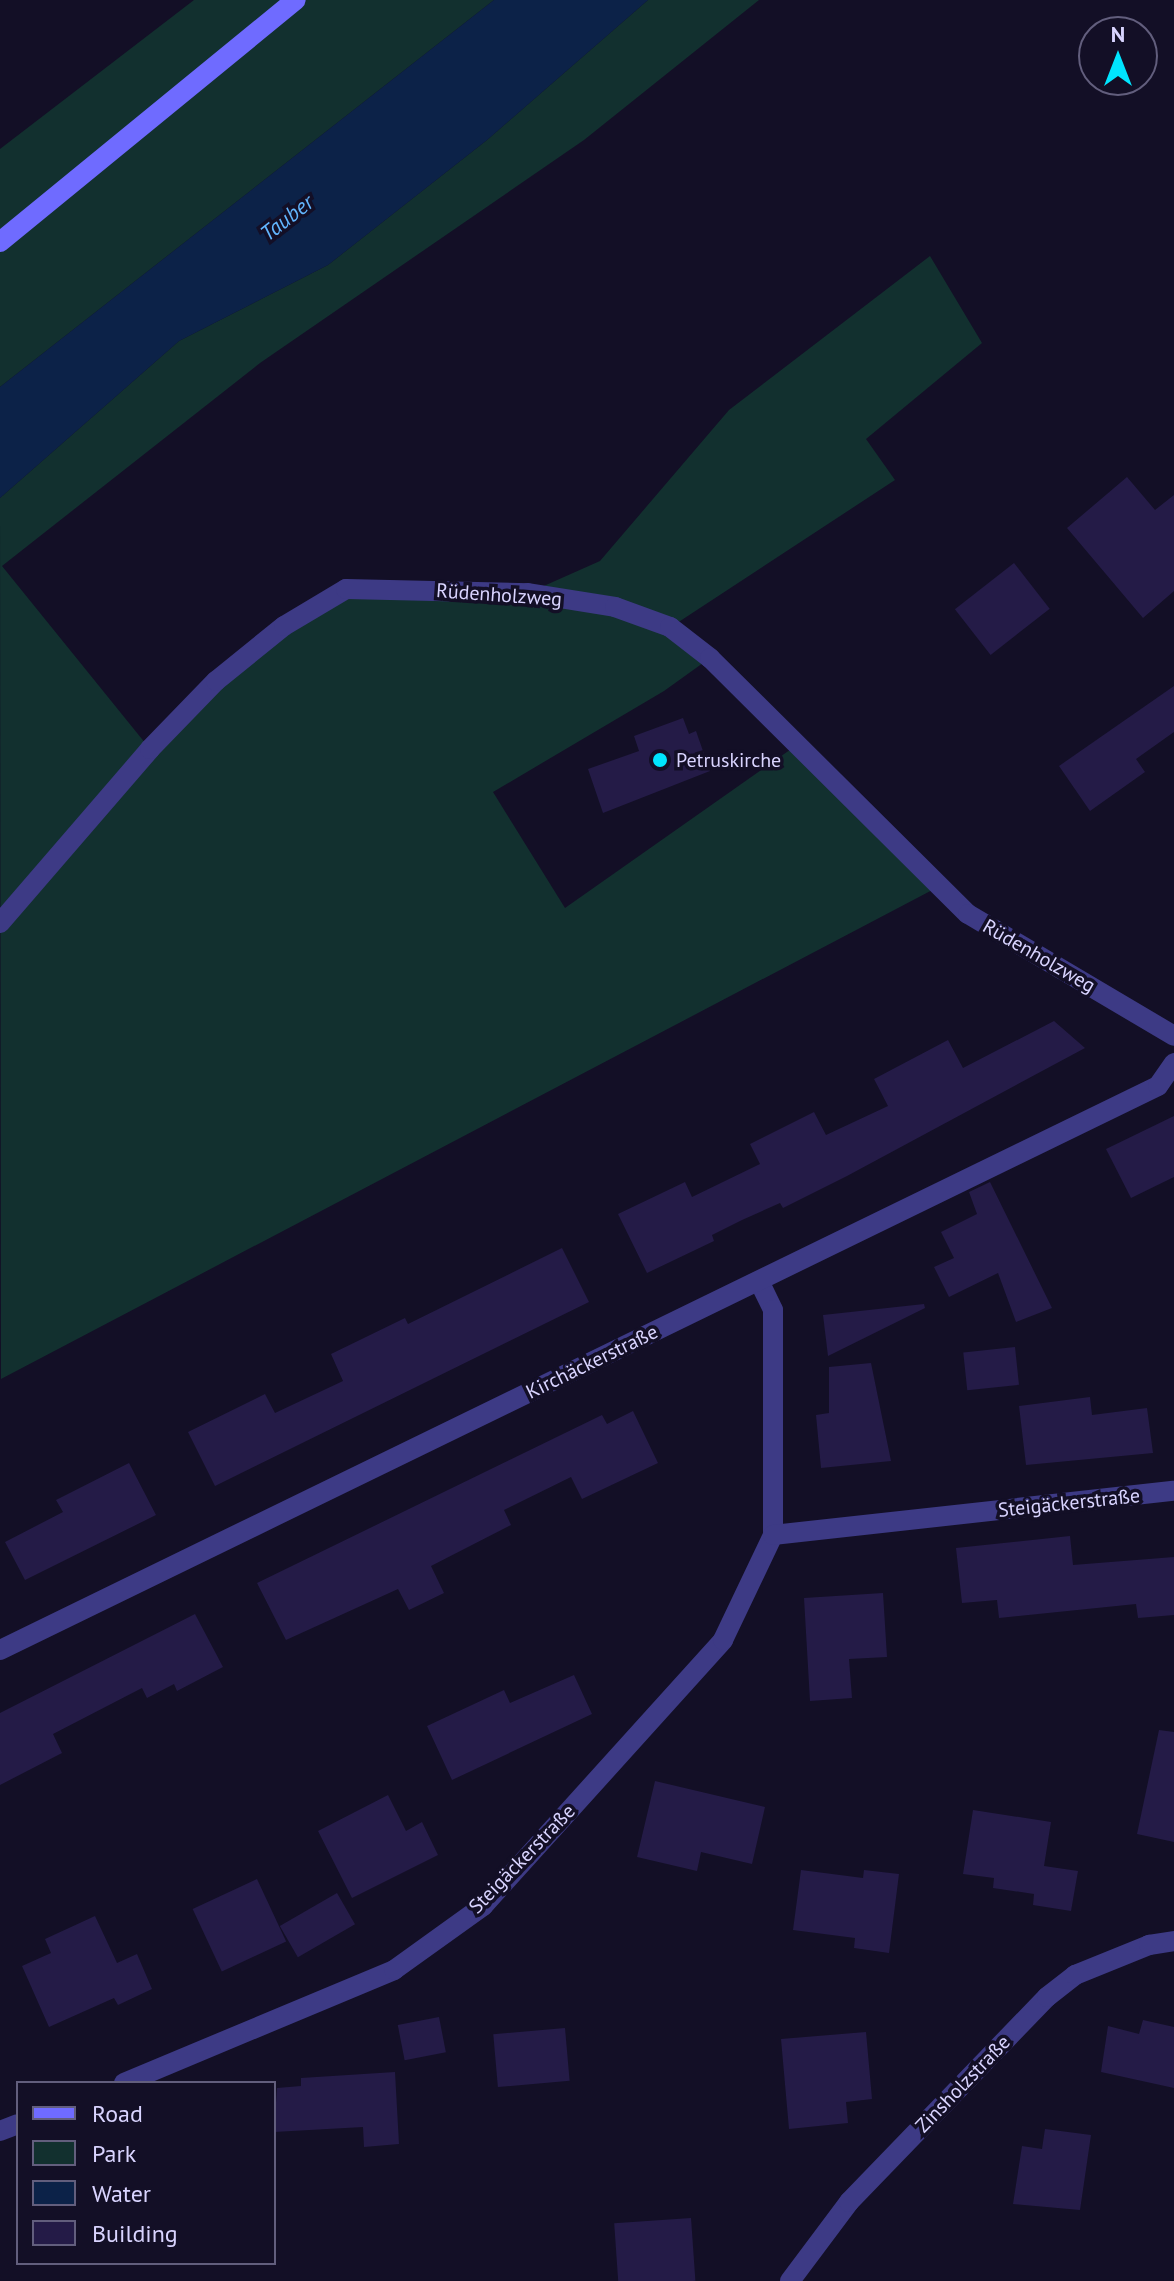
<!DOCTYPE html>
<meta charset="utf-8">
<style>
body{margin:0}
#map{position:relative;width:1174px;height:2281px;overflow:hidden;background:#130f26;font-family:"PT Sans",sans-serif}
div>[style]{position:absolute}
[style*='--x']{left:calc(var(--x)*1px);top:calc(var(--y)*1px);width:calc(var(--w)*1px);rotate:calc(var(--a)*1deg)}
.green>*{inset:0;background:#12302f}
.water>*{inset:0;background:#0c2248}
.building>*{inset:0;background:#241b47;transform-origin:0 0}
.minor>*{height:20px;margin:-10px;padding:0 10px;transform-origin:10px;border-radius:10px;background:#3d3a85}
.secondary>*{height:20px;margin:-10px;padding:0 10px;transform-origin:10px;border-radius:10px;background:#6f6bff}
.dots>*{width:22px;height:22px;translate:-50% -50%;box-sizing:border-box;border:4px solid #130f26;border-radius:50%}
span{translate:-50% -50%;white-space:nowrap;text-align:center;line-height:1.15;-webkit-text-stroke:7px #130f26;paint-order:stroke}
.street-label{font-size:20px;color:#d9d4ff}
.poi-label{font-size:20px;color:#d9d4ff}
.left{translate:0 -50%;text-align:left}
.water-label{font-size:22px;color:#62b6ff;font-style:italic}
.legend{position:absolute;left:16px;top:2081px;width:260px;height:184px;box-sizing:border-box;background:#130f26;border:2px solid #625e7d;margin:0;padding:10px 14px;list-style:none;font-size:24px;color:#d9d4ff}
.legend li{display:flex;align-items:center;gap:16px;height:40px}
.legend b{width:40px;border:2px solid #625e7d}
.north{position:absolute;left:1078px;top:16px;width:80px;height:80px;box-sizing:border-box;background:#130f26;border:2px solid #625e7d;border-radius:50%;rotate:0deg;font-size:22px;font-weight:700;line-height:32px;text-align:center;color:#d9d4ff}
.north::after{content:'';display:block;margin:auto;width:28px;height:36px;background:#00e5ff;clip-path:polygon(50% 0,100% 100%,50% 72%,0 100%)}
</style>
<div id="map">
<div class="green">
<div style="clip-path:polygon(194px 0,494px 0,0 387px,0 149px)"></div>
<div style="clip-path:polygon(648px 0,759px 0,584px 140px,260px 363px,2px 566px,150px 749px,216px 681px,346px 589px,528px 593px,600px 561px,729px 410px,930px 256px,982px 343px,866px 439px,895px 480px,671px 627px,710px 658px,664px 691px,493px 792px,565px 908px,794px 747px,938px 887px,1px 1379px,0 498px,179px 341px,328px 265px,487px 140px)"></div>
</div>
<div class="water">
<div style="clip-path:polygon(494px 0,648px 0,487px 140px,328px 265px,179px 341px,0 498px,0 387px)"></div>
</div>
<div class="building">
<div style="clip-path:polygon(1127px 477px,1155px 510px,1174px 495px,1174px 591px,1143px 618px,1067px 528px)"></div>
<div style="left:1014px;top:563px;width:58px;height:75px;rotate:52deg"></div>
<div style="clip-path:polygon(1174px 686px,1174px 732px,1136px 759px,1145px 772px,1090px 811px,1059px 766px)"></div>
<div style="clip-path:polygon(683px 718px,689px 734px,696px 731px,710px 771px,603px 813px,588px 769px,639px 751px,634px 736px)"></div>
<div style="clip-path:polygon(1054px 1021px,1085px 1048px,847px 1176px,783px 1208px,780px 1203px,742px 1220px,712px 1235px,714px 1241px,647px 1273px,618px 1214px,685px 1182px,692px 1197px,760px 1164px,750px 1144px,814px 1112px,826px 1135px,888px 1106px,874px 1079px,948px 1040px,963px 1068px)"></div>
<div style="clip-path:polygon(1174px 1116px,1174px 1177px,1131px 1198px,1106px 1149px)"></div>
<div style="clip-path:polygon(990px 1182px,1052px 1308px,1016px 1322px,998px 1273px,949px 1297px,934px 1267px,954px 1258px,941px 1232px,977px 1214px,969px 1192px)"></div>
<div style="clip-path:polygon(562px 1248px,589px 1302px,215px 1486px,188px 1432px,265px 1394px,275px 1413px,343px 1381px,331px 1354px,405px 1318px,408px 1324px)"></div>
<div style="clip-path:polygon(924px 1304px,925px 1308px,828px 1356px,823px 1315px)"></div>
<div style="left:1015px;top:1347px;width:38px;height:52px;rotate:84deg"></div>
<div style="clip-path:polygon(871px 1363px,891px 1461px,821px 1468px,816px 1415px,829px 1413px,829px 1367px)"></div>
<div style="clip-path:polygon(1090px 1397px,1092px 1415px,1147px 1408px,1153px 1453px,1026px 1465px,1019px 1406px)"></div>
<div style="clip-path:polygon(633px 1411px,658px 1463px,582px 1499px,571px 1477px,504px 1510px,511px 1525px,431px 1566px,444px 1593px,409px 1610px,398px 1589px,286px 1640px,257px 1583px,602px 1415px,607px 1424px)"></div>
<div style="clip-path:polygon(129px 1463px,156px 1515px,25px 1580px,5px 1542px,63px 1512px,56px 1500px)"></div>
<div style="clip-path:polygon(1070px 1536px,1073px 1565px,1174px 1557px,1174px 1615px,1138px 1618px,1136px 1604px,999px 1618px,997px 1600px,962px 1603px,956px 1548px)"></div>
<div style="clip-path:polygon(883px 1593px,887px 1657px,849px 1659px,852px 1698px,810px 1701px,804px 1598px)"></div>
<div style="clip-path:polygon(195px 1614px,223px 1667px,177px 1691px,174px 1684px,147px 1698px,142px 1688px,53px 1734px,62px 1753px,0 1785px,0 1713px)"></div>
<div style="clip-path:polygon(574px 1675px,592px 1714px,452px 1780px,427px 1726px,504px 1690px,510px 1703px)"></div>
<div style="clip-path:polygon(1159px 1730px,1174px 1732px,1174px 1842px,1137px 1834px)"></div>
<div style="clip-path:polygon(655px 1781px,765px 1807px,752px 1864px,701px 1852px,697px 1871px,637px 1857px)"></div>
<div style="clip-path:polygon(388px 1795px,406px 1831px,422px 1822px,438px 1855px,352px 1898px,318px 1831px)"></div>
<div style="clip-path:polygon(973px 1810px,1051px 1822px,1044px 1866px,1078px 1871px,1071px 1911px,1033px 1905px,1034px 1894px,993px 1888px,994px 1878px,963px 1874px)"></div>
<div style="clip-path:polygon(801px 1870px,863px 1878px,864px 1870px,899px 1874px,889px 1953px,854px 1948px,855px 1938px,793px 1930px)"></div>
<div style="left:257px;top:1879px;width:69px;height:71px;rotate:65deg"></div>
<div style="left:337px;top:1893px;width:36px;height:66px;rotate:60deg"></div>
<div style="clip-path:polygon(95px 1916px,117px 1963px,137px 1954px,152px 1989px,118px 2005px,114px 1998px,49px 2027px,22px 1966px,51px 1953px,45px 1939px)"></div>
<div style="left:439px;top:2017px;width:36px;height:42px;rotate:79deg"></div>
<div style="clip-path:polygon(1143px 2020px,1174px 2027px,1174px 2088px,1101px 2072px,1108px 2026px,1139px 2034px)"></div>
<div style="left:565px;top:2028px;width:53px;height:72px;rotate:85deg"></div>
<div style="clip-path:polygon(866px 2032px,872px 2099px,846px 2102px,848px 2123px,789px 2129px,781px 2039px)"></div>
<div style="clip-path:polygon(395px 2072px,399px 2144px,364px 2147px,363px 2127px,274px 2132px,277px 2088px,301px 2086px,301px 2078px)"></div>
<div style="clip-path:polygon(1045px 2129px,1091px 2135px,1080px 2210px,1013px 2204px,1022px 2146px,1042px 2149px)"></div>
<div style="left:691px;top:2218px;width:63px;height:77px;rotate:86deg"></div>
</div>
<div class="minor">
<div style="--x:0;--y:923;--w:230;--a:-49.2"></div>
<div style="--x:150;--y:749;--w:95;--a:-45.9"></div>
<div style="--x:216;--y:681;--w:87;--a:-39"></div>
<div style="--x:284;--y:626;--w:72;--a:-30.8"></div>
<div style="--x:346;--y:589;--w:182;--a:1.3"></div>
<div style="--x:528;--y:593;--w:88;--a:9.1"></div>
<div style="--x:615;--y:607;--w:59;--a:20"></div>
<div style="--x:670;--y:627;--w:51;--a:37.8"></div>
<div style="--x:710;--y:658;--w:363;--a:44.8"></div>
<div style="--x:968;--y:914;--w:239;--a:30.6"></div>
<div style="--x:759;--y:1281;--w:32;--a:64"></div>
<div style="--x:773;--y:1310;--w:225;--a:90"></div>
<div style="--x:0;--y:1650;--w:1288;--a:-25.97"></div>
<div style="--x:1158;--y:1086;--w:28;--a:-55"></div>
<div style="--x:124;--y:2083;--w:293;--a:-22.7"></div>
<div style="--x:394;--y:1970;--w:110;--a:-35.7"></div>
<div style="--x:483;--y:1906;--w:358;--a:-47.9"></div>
<div style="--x:723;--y:1640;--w:116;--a:-64.5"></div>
<div style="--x:773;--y:1535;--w:403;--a:-6.3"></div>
<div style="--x:0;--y:2131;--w:19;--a:-21"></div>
<div style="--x:790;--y:2281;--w:99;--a:-53.2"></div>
<div style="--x:849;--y:2202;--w:285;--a:-46"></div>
<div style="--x:1047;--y:1997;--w:36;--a:-38"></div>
<div style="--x:1075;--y:1975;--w:80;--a:-22.1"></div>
<div style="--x:1149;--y:1945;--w:25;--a:-9"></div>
</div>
<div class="secondary">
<div style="--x:0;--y:242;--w:382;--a:-39.3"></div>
</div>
<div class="dots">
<div style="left:660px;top:760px;background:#00e5ff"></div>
</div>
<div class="street-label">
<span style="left:499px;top:595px;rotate:4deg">Rüdenholzweg</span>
<span style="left:1039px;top:956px;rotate:30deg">Rüdenholzweg</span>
<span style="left:592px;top:1362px;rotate:-26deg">Kirchäckerstraße</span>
<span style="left:1069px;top:1503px;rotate:-6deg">Steigäckerstraße</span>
<span style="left:522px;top:1859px;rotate:-46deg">Steigäckerstraße</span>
<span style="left:963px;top:2084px;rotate:-46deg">Zinsholzstraße</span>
</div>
<div class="poi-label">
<span class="left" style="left:676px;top:760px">Petruskirche</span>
</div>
<div class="water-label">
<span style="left:287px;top:218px;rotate:-38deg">Tauber</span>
</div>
<ul class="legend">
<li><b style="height:10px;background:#6f6bff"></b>Road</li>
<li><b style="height:22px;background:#12302f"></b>Park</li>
<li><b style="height:22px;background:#0c2248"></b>Water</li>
<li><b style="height:22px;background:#241b47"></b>Building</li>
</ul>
<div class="north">N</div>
</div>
